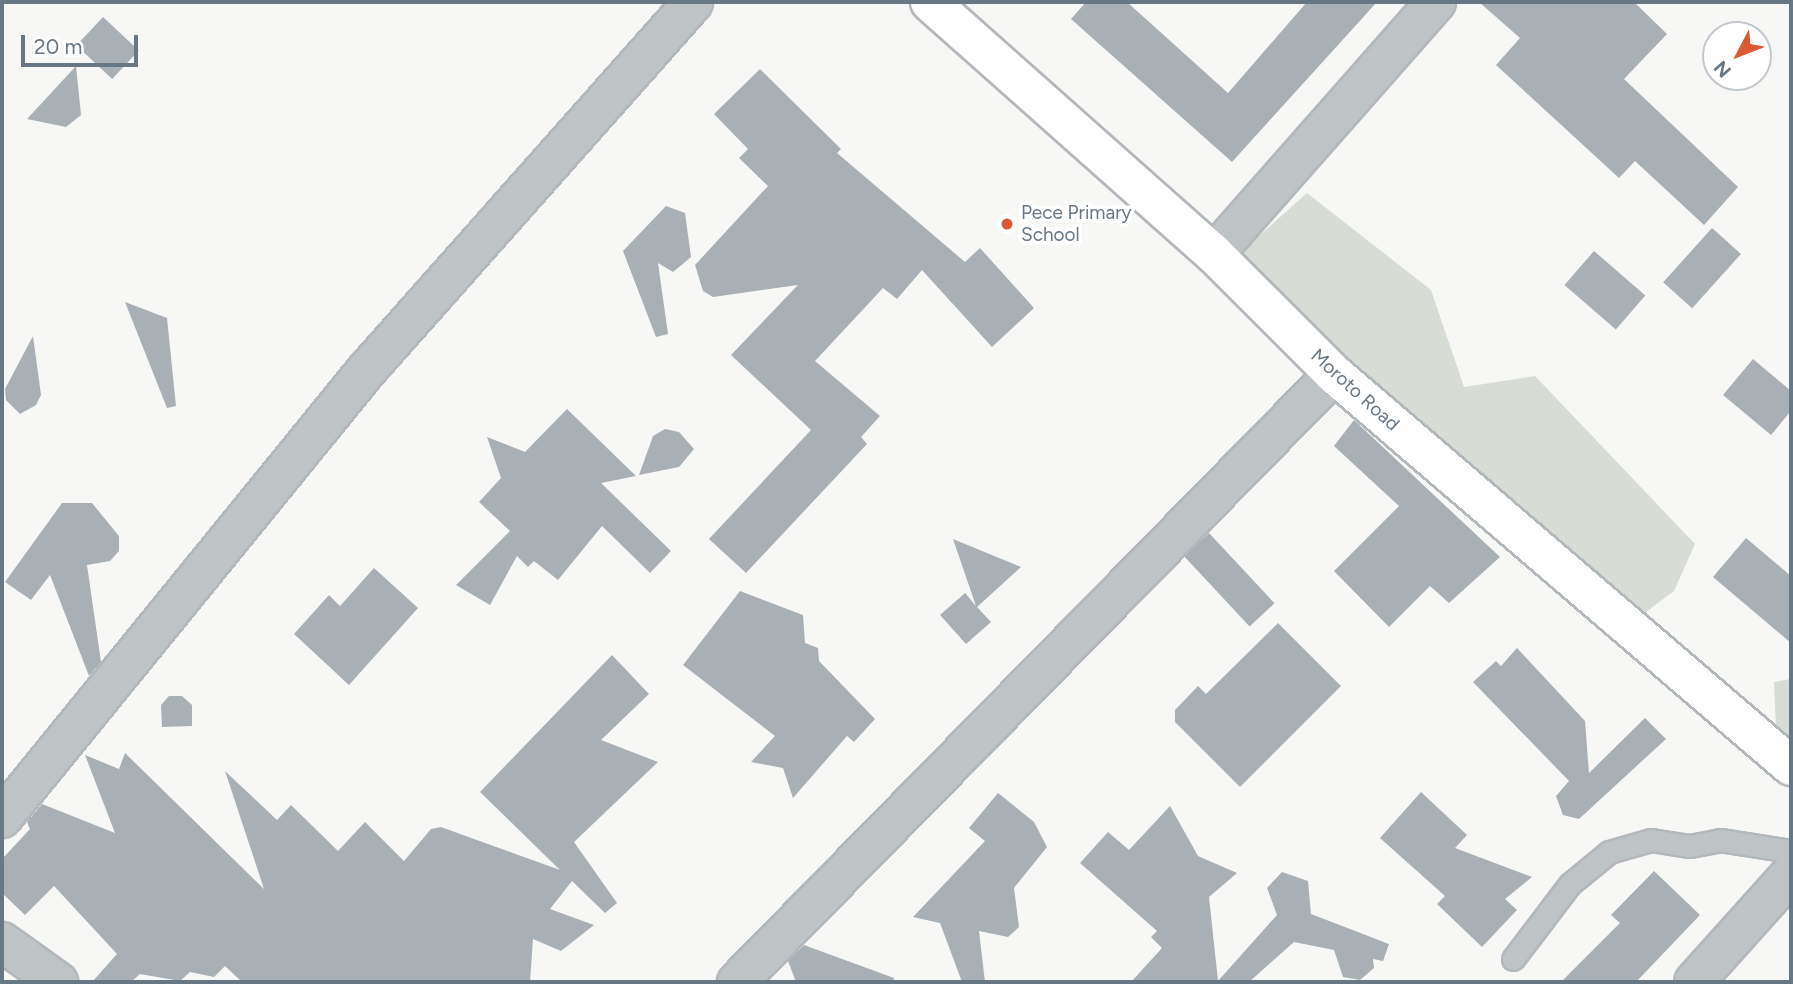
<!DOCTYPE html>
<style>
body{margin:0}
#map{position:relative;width:1793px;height:984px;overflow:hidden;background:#f7f7f5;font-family:Figtree,sans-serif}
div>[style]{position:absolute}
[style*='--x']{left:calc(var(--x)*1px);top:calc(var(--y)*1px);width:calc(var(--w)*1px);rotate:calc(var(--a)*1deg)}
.green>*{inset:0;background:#d7dcd4}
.building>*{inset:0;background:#a8b0b5;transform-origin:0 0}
.roads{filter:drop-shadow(2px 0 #b3b8bd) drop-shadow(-2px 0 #b3b8bd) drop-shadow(0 2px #b3b8bd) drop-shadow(0 -2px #b3b8bd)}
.service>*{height:21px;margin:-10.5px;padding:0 10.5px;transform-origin:10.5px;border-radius:10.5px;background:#bec3c6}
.minor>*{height:38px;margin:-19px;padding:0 19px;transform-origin:19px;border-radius:19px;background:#bec3c6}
.secondary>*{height:38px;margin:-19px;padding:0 19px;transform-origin:19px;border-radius:19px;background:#fff}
.dots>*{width:19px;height:19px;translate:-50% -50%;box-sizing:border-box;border:4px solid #fff;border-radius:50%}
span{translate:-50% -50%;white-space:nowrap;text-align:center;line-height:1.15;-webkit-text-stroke:7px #fff;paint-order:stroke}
.poi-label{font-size:19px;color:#687784}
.left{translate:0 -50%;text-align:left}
.street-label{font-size:19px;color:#687784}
.frame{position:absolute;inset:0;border:4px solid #687784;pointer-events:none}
.north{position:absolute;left:1702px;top:21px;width:70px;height:70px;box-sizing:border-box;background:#fff;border:2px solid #c3c9ce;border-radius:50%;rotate:228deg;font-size:19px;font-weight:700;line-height:28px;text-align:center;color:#687784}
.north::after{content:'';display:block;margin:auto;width:24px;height:32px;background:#db5a31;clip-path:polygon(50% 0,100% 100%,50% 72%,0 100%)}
.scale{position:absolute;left:21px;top:35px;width:117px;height:32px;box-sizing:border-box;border:4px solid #687784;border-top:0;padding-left:9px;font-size:21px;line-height:24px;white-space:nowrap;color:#687784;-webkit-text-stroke:5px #fff;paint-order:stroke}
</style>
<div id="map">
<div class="green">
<div style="clip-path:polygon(1307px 193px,1431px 290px,1464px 387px,1535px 376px,1695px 544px,1674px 591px,1630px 624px,1233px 259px)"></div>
<div style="clip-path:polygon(1791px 679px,1791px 745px,1776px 728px,1774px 682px)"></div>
</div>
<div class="building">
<div style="clip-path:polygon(1086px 2px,1127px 2px,1228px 93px,1307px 2px,1377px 2px,1232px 162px,1071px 19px)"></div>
<div style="clip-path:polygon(1479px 2px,1634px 2px,1667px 34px,1624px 79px,1738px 187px,1704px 225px,1635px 161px,1619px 178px,1496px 65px,1520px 38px)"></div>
<div style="left:103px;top:17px;width:49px;height:39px;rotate:43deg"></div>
<div style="clip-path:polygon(76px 66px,81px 115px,66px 127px,27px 119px)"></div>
<div style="clip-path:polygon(760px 69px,841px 149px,837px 153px,965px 262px,980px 248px,1034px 308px,992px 347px,922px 270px,897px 299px,883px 288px,815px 361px,880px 416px,861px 437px,867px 444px,746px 573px,709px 539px,811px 430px,731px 355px,798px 285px,713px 297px,703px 291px,695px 265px,768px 186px,739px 158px,748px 149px,714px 114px)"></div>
<div style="clip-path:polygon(666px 206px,685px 213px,691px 257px,673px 272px,658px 263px,668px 334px,656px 337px,623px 251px)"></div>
<div style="left:1712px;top:228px;width:39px;height:73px;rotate:42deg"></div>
<div style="left:1594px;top:251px;width:68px;height:45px;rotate:41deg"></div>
<div style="clip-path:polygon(125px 302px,167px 318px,176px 406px,167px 408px)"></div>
<div style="clip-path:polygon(33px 336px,41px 395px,36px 405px,20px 414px,6px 400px,5px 389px)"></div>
<div style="clip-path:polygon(1753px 359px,1791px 391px,1791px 411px,1771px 435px,1723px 395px)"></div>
<div style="clip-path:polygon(567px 409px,636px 476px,601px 483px,671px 551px,650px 573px,602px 526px,558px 580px,534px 561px,528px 567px,517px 556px,490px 605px,456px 585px,510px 531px,479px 502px,501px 478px,487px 437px,525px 452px)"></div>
<div style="clip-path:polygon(1354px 420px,1500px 557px,1449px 603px,1430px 586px,1389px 627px,1334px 571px,1399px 506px,1334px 446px)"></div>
<div style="clip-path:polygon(665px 429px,679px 432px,694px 449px,679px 467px,639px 475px,653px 436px)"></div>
<div style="clip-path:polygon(62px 503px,92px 503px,119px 536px,119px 551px,110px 561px,87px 565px,101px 662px,89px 676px,50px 575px,31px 600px,5px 582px)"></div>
<div style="left:1209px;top:533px;width:96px;height:34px;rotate:47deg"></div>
<div style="clip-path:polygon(1746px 538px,1791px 576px,1791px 643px,1713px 577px)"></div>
<div style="clip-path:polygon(953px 539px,1021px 567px,977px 607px,991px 622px,966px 644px,940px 615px,965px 593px,976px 606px)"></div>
<div style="clip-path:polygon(374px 568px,418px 608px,349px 685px,294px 634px,329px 595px,340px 606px)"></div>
<div style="clip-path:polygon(740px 591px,803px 615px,805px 643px,818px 648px,819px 661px,875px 719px,854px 742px,847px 736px,793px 798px,783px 768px,751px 762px,775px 736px,683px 665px)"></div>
<div style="clip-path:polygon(1278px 623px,1341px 686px,1240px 787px,1175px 722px,1175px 710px,1198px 686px,1206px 694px)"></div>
<div style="clip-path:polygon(1517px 648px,1585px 721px,1589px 773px,1645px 718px,1666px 739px,1579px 819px,1563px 815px,1556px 796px,1569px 781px,1473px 682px,1496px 661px,1501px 666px)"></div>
<div style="clip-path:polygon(612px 655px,649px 694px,601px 740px,658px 762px,574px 842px,617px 903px,605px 913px,572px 881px,550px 909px,594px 925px,561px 951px,533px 939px,530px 982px,242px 982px,225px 966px,214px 977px,190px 972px,180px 981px,140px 974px,131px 982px,92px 982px,117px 954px,54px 886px,25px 915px,2px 893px,2px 859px,30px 829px,27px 822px,42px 804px,115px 833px,85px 755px,119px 769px,125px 753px,264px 889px,225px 771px,277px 820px,291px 805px,338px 851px,365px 822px,404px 861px,431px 829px,441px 827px,560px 870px,480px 792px)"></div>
<div style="clip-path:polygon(169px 696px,182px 696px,192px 705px,192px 726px,162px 727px,161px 705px)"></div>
<div style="clip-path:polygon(1421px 792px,1467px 835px,1455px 848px,1532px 877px,1505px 899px,1517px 910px,1482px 947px,1437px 904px,1445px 896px,1380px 838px)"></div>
<div style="clip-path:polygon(998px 793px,1034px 822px,1047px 847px,1014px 888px,1019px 927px,1008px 937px,979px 931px,985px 982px,962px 982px,940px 923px,913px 917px,985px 841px,969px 828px)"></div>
<div style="clip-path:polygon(1170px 806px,1198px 856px,1237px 873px,1209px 897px,1218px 981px,1277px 915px,1267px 888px,1282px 872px,1308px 881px,1311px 914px,1389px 944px,1383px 961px,1373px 959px,1374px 968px,1360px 980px,1343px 977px,1334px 950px,1294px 942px,1249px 982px,1131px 982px,1162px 948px,1151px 937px,1157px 931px,1080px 863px,1108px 832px,1129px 850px)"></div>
<div style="clip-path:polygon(1654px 871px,1700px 915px,1636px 982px,1561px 982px,1620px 923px,1611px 915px)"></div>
<div style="clip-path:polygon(804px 945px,894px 978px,893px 982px,796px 982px,788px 961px)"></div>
</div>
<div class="roads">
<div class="service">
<div style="--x:1513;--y:959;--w:94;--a:-52.8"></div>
<div style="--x:1570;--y:884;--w:50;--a:-39.4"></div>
<div style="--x:1609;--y:852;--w:44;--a:-15.9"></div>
<div style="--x:1651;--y:840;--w:39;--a:9"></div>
<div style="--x:1690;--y:846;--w:31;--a:-11"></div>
<div style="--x:1720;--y:840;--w:72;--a:8.8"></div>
</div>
<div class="minor">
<div style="--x:1214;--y:254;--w:336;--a:-48.6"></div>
<div style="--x:2;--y:818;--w:575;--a:-50.86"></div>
<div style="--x:365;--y:372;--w:494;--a:-48.4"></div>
<div style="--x:2;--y:942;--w:69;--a:35.5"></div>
<div style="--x:737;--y:982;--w:852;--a:-45.52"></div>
<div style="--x:1694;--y:982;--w:145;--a:-48.1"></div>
</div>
<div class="secondary">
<div style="--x:930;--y:2;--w:380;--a:41.6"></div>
<div style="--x:1214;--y:254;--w:170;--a:45"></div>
<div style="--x:1334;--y:374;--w:602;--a:40.62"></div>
</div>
</div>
<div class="dots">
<div style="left:1007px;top:224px;background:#db5a31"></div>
</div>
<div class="poi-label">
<span class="left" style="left:1021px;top:224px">Pece Primary<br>School</span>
</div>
<div class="street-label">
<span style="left:1355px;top:390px;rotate:42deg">Moroto Road</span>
</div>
<div class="frame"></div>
<div class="north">N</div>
<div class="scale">20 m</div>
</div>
